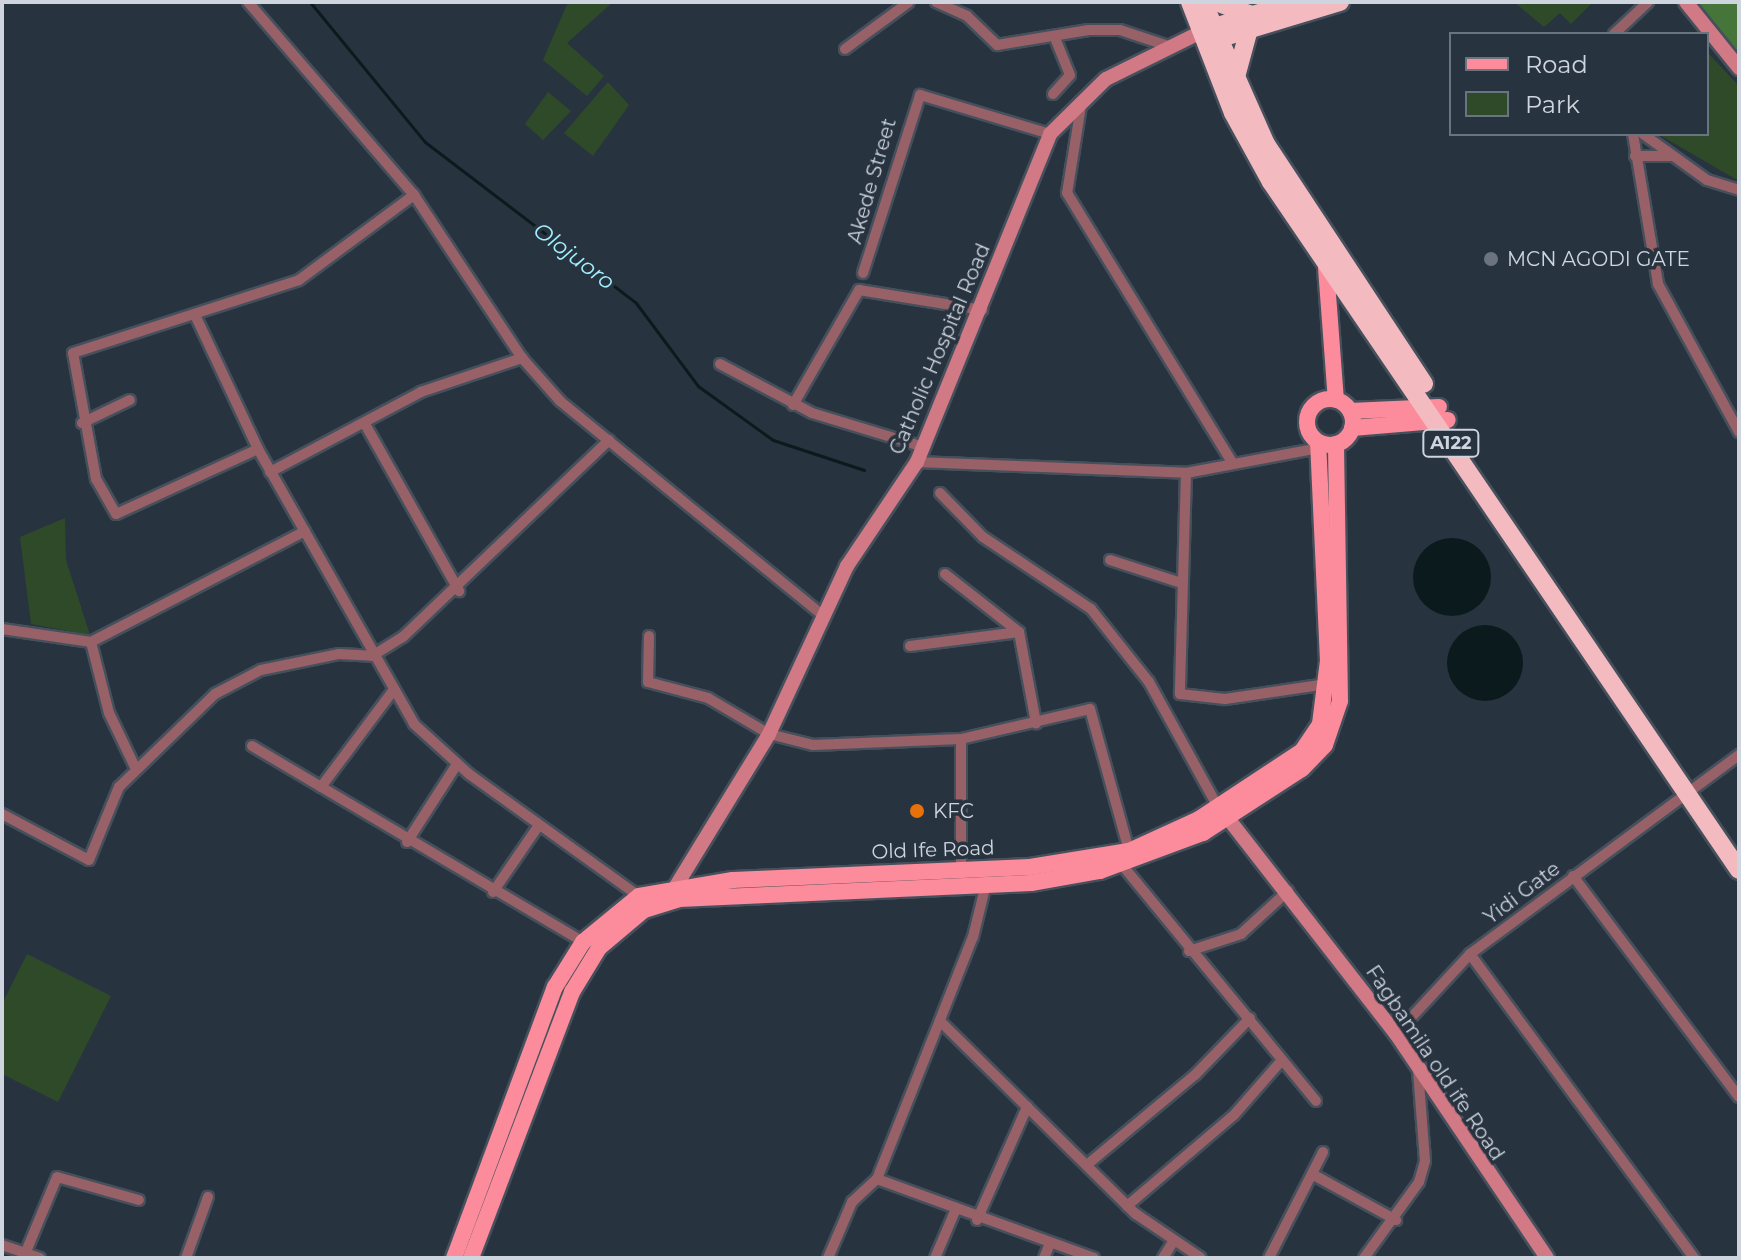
<!DOCTYPE html>
<style>
body{margin:0}
#map{position:relative;width:1741px;height:1260px;overflow:hidden;background:#283340;font-family:Montserrat,sans-serif}
div>[style]{position:absolute}
[style*='--x']{left:calc(var(--x)*1px);top:calc(var(--y)*1px);width:calc(var(--w)*1px);rotate:calc(var(--a)*1deg)}
.green>*{inset:0;background:#2f4a29}
.forest>*{inset:0;background:#46753a}
.water>*{inset:0;background:#0b1a1c}
.round{border-radius:50%}
.stream>*{height:3px;margin:-1.5px;padding:0 1.5px;transform-origin:1.5px;border-radius:1.5px;background:#0b1a1c}
.roads{filter:drop-shadow(2px 0 #46505c) drop-shadow(-2px 0 #46505c) drop-shadow(0 2px #46505c) drop-shadow(0 -2px #46505c)}
.street>*{height:10px;margin:-5px;padding:0 5px;transform-origin:5px;border-radius:5px;background:#986167}
.secondary>*{height:14px;margin:-7px;padding:0 7px;transform-origin:7px;border-radius:7px;background:#d17984}
.primary>*{height:16px;margin:-8px;padding:0 8px;transform-origin:8px;border-radius:8px;background:#fc8c9b}
.primary>.ring{margin:-8px;padding:0;box-sizing:content-box;background:none;border:16px solid #fc8c9b;border-radius:50%}
.highway>*{height:18px;margin:-9px;padding:0 9px;transform-origin:9px;border-radius:9px;background:#f3bbc0}
.dots>*{width:22px;height:22px;translate:-50% -50%;box-sizing:border-box;border:4px solid #283340;border-radius:50%}
span{translate:-50% -50%;white-space:nowrap;text-align:center;line-height:1.15;-webkit-text-stroke:7px #283340;paint-order:stroke}
.shield-label span{padding:2px 6px;background:#283340;border:2px solid;border-radius:6px;-webkit-text-stroke-width:0}
.shield-label{font-size:18px;color:#ced5de;font-weight:700}
.street-label{font-size:20px;color:#ced5de}
.poi-label{font-size:20px;color:#ced5de}
.left{translate:0 -50%;text-align:left}
.water-label{font-size:22px;color:#a2f0fd;font-style:italic}
.frame{position:absolute;inset:0;border:4px solid #ced5de;pointer-events:none}
.legend{position:absolute;left:1449px;top:32px;width:260px;height:104px;box-sizing:border-box;background:#283340;border:2px solid #6a747f;margin:0;padding:10px 14px;list-style:none;font-size:24px;color:#ced5de}
.legend li{display:flex;align-items:center;gap:16px;height:40px}
.legend b{width:40px;border:2px solid #6a747f}
</style>
<div id="map">
<div class="green">
<div style="clip-path:polygon(568px 2px,613px 2px,567px 43px,604px 76px,587px 96px,543px 60px)"></div>
<div style="clip-path:polygon(1514px 2px,1593px 2px,1571px 24px,1560px 13px,1544px 27px)"></div>
<div style="clip-path:polygon(1707px 52px,1739px 86px,1739px 181px,1658px 134px,1707px 134px)"></div>
<div style="clip-path:polygon(608px 82px,629px 105px,593px 156px,564px 133px)"></div>
<div style="clip-path:polygon(548px 92px,571px 111px,543px 140px,525px 124px)"></div>
<div style="clip-path:polygon(65px 518px,66px 560px,90px 635px,31px 624px,20px 537px)"></div>
<div style="clip-path:polygon(27px 954px,111px 996px,58px 1102px,2px 1074px,2px 1004px)"></div>
</div>
<div class="forest">
<div style="clip-path:polygon(1695px 2px,1739px 2px,1739px 54px)"></div>
</div>
<div class="water">
<div class="round" style="left:1413px;top:538px;width:78px;height:78px"></div>
<div class="round" style="left:1447px;top:625px;width:76px;height:76px"></div>
</div>
<div class="stream">
<div style="--x:310;--y:2;--w:181;--a:50.6"></div>
<div style="--x:425;--y:142;--w:265;--a:37.3"></div>
<div style="--x:636;--y:303;--w:104;--a:53.2"></div>
<div style="--x:698;--y:386;--w:92;--a:35.8"></div>
<div style="--x:773;--y:440;--w:96;--a:18.2"></div>
</div>
<div class="roads">
<div class="street">
<div style="--x:248;--y:2;--w:255;--a:49.3"></div>
<div style="--x:414;--y:195;--w:196;--a:56.5"></div>
<div style="--x:522;--y:358;--w:57;--a:48.5"></div>
<div style="--x:560;--y:401;--w:340;--a:39.2"></div>
<div style="--x:936;--y:2;--w:34;--a:24"></div>
<div style="--x:967;--y:16;--w:42;--a:44"></div>
<div style="--x:997;--y:45;--w:93;--a:-9.3"></div>
<div style="--x:1089;--y:30;--w:31;--a:0"></div>
<div style="--x:1120;--y:30;--w:54;--a:18.4"></div>
<div style="--x:1614;--y:34;--w:47;--a:-43.3"></div>
<div style="--x:845;--y:49;--w:79;--a:-36.3"></div>
<div style="--x:1053;--y:94;--w:25;--a:-48"></div>
<div style="--x:1070;--y:75;--w:38;--a:-112"></div>
<div style="--x:1081;--y:106;--w:88;--a:99.1"></div>
<div style="--x:1067;--y:193;--w:316;--a:58.5"></div>
<div style="--x:1633;--y:134;--w:152;--a:80.5"></div>
<div style="--x:1658;--y:284;--w:169;--a:61.3"></div>
<div style="--x:1643;--y:134;--w:79;--a:35.7"></div>
<div style="--x:1707;--y:180;--w:34;--a:17"></div>
<div style="--x:1635;--y:156;--w:37;--a:0"></div>
<div style="--x:863;--y:273;--w:187;--a:-72.2"></div>
<div style="--x:920;--y:95;--w:136;--a:16.7"></div>
<div style="--x:195;--y:315;--w:148;--a:64.8"></div>
<div style="--x:258;--y:449;--w:316;--a:60.4"></div>
<div style="--x:414;--y:724;--w:74;--a:42.3"></div>
<div style="--x:469;--y:774;--w:209;--a:35.7"></div>
<div style="--x:720;--y:364;--w:104;--a:28"></div>
<div style="--x:812;--y:413;--w:117;--a:16.9"></div>
<div style="--x:793;--y:405;--w:133;--a:-60.1"></div>
<div style="--x:859;--y:290;--w:125;--a:9.2"></div>
<div style="--x:82;--y:423;--w:53;--a:-25.6"></div>
<div style="--x:365;--y:424;--w:192;--a:60.6"></div>
<div style="--x:258;--y:449;--w:156;--a:155.4"></div>
<div style="--x:116;--y:514;--w:40;--a:-119.7"></div>
<div style="--x:96;--y:479;--w:128;--a:-100.3"></div>
<div style="--x:73;--y:353;--w:237;--a:-17.9"></div>
<div style="--x:299;--y:280;--w:143;--a:-36.5"></div>
<div style="--x:917;--y:462;--w:269;--a:2.3"></div>
<div style="--x:1186;--y:473;--w:135;--a:-10.6"></div>
<div style="--x:270;--y:472;--w:171;--a:-27.9"></div>
<div style="--x:421;--y:392;--w:107;--a:-18.6"></div>
<div style="--x:1186;--y:473;--w:221;--a:91.6"></div>
<div style="--x:1180;--y:694;--w:45;--a:6.3"></div>
<div style="--x:1225;--y:699;--w:103;--a:-8.4"></div>
<div style="--x:940;--y:493;--w:62;--a:45.7"></div>
<div style="--x:983;--y:537;--w:130;--a:33.7"></div>
<div style="--x:1091;--y:609;--w:93;--a:51.5"></div>
<div style="--x:1149;--y:682;--w:143;--a:61.1"></div>
<div style="--x:1110;--y:560;--w:75;--a:17.9"></div>
<div style="--x:945;--y:574;--w:94;--a:38.1"></div>
<div style="--x:1019;--y:632;--w:93;--a:79.4"></div>
<div style="--x:2;--y:629;--w:90;--a:8.3"></div>
<div style="--x:91;--y:642;--w:241;--a:-27.4"></div>
<div style="--x:649;--y:636;--w:46;--a:91.2"></div>
<div style="--x:648;--y:682;--w:62;--a:14.9"></div>
<div style="--x:708;--y:698;--w:71;--a:30.5"></div>
<div style="--x:769;--y:734;--w:45;--a:14"></div>
<div style="--x:813;--y:745;--w:148;--a:-2.3"></div>
<div style="--x:961;--y:739;--w:132;--a:-13.1"></div>
<div style="--x:1090;--y:709;--w:147;--a:74.6"></div>
<div style="--x:91;--y:642;--w:73;--a:75.8"></div>
<div style="--x:109;--y:713;--w:60;--a:64.3"></div>
<div style="--x:910;--y:646;--w:110;--a:-7.3"></div>
<div style="--x:252;--y:746;--w:385;--a:30.6"></div>
<div style="--x:321;--y:787;--w:119;--a:-53.2"></div>
<div style="--x:2;--y:814;--w:98;--a:27.9"></div>
<div style="--x:89;--y:860;--w:79;--a:-67.7"></div>
<div style="--x:119;--y:787;--w:134;--a:-44.1"></div>
<div style="--x:215;--y:694;--w:52;--a:-27.6"></div>
<div style="--x:261;--y:670;--w:80;--a:-11.6"></div>
<div style="--x:339;--y:654;--w:33;--a:3"></div>
<div style="--x:372;--y:656;--w:36;--a:-32"></div>
<div style="--x:403;--y:637;--w:285;--a:-43.7"></div>
<div style="--x:407;--y:842;--w:93;--a:-57.3"></div>
<div style="--x:1123;--y:866;--w:304;--a:50.6"></div>
<div style="--x:961;--y:868;--w:129;--a:-90"></div>
<div style="--x:1573;--y:876;--w:276;--a:53.1"></div>
<div style="--x:493;--y:892;--w:81;--a:-55.5"></div>
<div style="--x:1189;--y:951;--w:55;--a:-18.1"></div>
<div style="--x:1241;--y:934;--w:64;--a:-42.5"></div>
<div style="--x:1470;--y:954;--w:378;--a:53.6"></div>
<div style="--x:940;--y:1021;--w:275;--a:44.6"></div>
<div style="--x:1136;--y:1214;--w:78;--a:34.1"></div>
<div style="--x:1396;--y:1034;--w:109;--a:-47.2"></div>
<div style="--x:1470;--y:954;--w:335;--a:-36.5"></div>
<div style="--x:1088;--y:1164;--w:139;--a:-39.8"></div>
<div style="--x:1195;--y:1075;--w:79;--a:-46"></div>
<div style="--x:1312;--y:1174;--w:96;--a:28.7"></div>
<div style="--x:877;--y:1179;--w:231;--a:20"></div>
<div style="--x:1127;--y:1206;--w:140;--a:-40.4"></div>
<div style="--x:1234;--y:1115;--w:73;--a:-48.9"></div>
<div style="--x:977;--y:1220;--w:124;--a:-66.1"></div>
<div style="--x:2;--y:1245;--w:40;--a:18.9"></div>
<div style="--x:25;--y:1254;--w:83;--a:-67.4"></div>
<div style="--x:57;--y:1177;--w:85;--a:15.7"></div>
<div style="--x:186;--y:1258;--w:65;--a:-70.2"></div>
<div style="--x:828;--y:1258;--w:61;--a:-66.8"></div>
<div style="--x:852;--y:1202;--w:34;--a:-43"></div>
<div style="--x:877;--y:1179;--w:260;--a:-68.4"></div>
<div style="--x:973;--y:937;--w:55;--a:-76.2"></div>
<div style="--x:935;--y:1258;--w:51;--a:-66.9"></div>
<div style="--x:1044;--y:1258;--w:16;--a:-68"></div>
<div style="--x:1163;--y:1258;--w:19;--a:-58"></div>
<div style="--x:1269;--y:1258;--w:119;--a:-63"></div>
<div style="--x:1364;--y:1258;--w:94;--a:-54.1"></div>
<div style="--x:1419;--y:1182;--w:22;--a:-74"></div>
<div style="--x:1425;--y:1161;--w:90;--a:-94.4"></div>
</div>
<div class="secondary">
<div style="--x:1686;--y:2;--w:85;--a:51.2"></div>
<div style="--x:1227;--y:817;--w:275;--a:52.1"></div>
<div style="--x:1396;--y:1034;--w:270;--a:56"></div>
<div style="--x:676;--y:886;--w:178;--a:-58.5"></div>
<div style="--x:769;--y:734;--w:185;--a:-65.1"></div>
<div style="--x:847;--y:566;--w:125;--a:-56.1"></div>
<div style="--x:917;--y:462;--w:354;--a:-67.9"></div>
<div style="--x:1050;--y:134;--w:78;--a:-44.5"></div>
<div style="--x:1106;--y:79;--w:106;--a:-26.3"></div>
</div>
<div class="primary">
<div style="--x:1326;--y:268;--w:132;--a:85.7"></div>
<div class="ring" style="left:1307px;top:399px;width:30px;height:30px"></div>
<div style="--x:1350;--y:411;--w:89;--a:-2.6"></div>
<div style="--x:1352;--y:428;--w:96;--a:-4.8"></div>
<div style="--x:454;--y:1258;--w:289;--a:-69.6"></div>
<div style="--x:555;--y:987;--w:53;--a:-58.1"></div>
<div style="--x:583;--y:942;--w:72;--a:-39.4"></div>
<div style="--x:639;--y:896;--w:95;--a:-9.7"></div>
<div style="--x:733;--y:880;--w:297;--a:-2.5"></div>
<div style="--x:1030;--y:867;--w:100;--a:-9.2"></div>
<div style="--x:1129;--y:851;--w:77;--a:-24.6"></div>
<div style="--x:1199;--y:819;--w:123;--a:-33.4"></div>
<div style="--x:1302;--y:751;--w:32;--a:-56"></div>
<div style="--x:1320;--y:724;--w:64;--a:-82.8"></div>
<div style="--x:1328;--y:661;--w:219;--a:-92.6"></div>
<div style="--x:471;--y:1258;--w:285;--a:-69.2"></div>
<div style="--x:572;--y:992;--w:52;--a:-58.5"></div>
<div style="--x:599;--y:948;--w:59;--a:-40.2"></div>
<div style="--x:644;--y:910;--w:37;--a:-17"></div>
<div style="--x:679;--y:899;--w:352;--a:-2.6"></div>
<div style="--x:1031;--y:883;--w:70;--a:-9.9"></div>
<div style="--x:1100;--y:871;--w:110;--a:-20.3"></div>
<div style="--x:1203;--y:833;--w:118;--a:-32.9"></div>
<div style="--x:1302;--y:769;--w:33;--a:-46"></div>
<div style="--x:1325;--y:745;--w:46;--a:-71.2"></div>
<div style="--x:1340;--y:701;--w:257;--a:-90.9"></div>
</div>
<div class="highway">
<div style="--x:1190;--y:2;--w:119;--a:68.8"></div>
<div style="--x:1233;--y:113;--w:79;--a:61.2"></div>
<div style="--x:1271;--y:182;--w:832;--a:55.78"></div>
<div style="--x:1203;--y:2;--w:155;--a:66.1"></div>
<div style="--x:1266;--y:144;--w:287;--a:56.6"></div>
<div style="--x:1216;--y:2;--w:38;--a:20"></div>
<div style="--x:1221;--y:25;--w:77;--a:-17.5"></div>
<div style="--x:1208;--y:42;--w:138;--a:-16.9"></div>
<div style="--x:1236;--y:77;--w:50;--a:-74.8"></div>
</div>
</div>
<div class="dots">
<div style="left:1491px;top:259px;background:#6b7280"></div>
<div style="left:917px;top:811px;background:#e8710a"></div>
</div>
<div class="shield-label">
<span style="left:1451px;top:443px">A122</span>
</div>
<div class="street-label">
<span style="left:872px;top:181px;rotate:-74deg">Akede Street</span>
<span style="left:940px;top:349px;rotate:-67deg">Catholic Hospital Road</span>
<span style="left:933px;top:850px;rotate:-2deg">Old Ife Road</span>
<span style="left:1522px;top:893px;rotate:-37deg">Yidi Gate</span>
<span style="left:1435px;top:1063px;rotate:56deg">Fagbamila old ife Road</span>
</div>
<div class="poi-label">
<span class="left" style="left:1507px;top:259px">MCN AGODI GATE</span>
<span class="left" style="left:933px;top:811px">KFC</span>
</div>
<div class="water-label">
<span style="left:574px;top:256px;rotate:37deg">Olojuoro</span>
</div>
<div class="frame"></div>
<ul class="legend">
<li><b style="height:10px;background:#fc8c9b"></b>Road</li>
<li><b style="height:22px;background:#2f4a29"></b>Park</li>
</ul>
</div>
